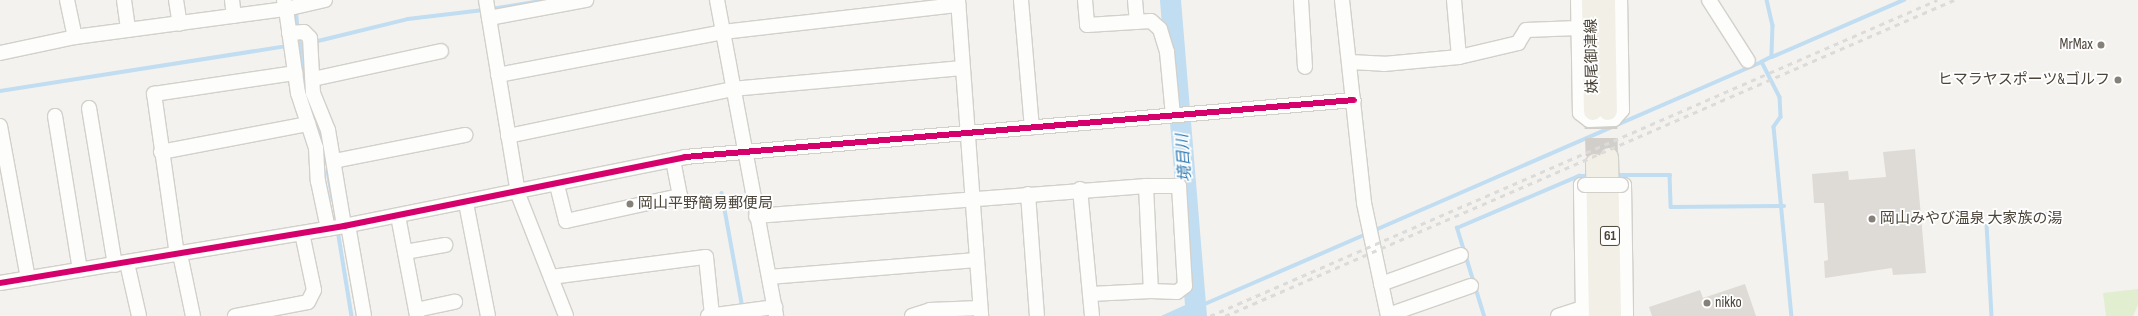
<!DOCTYPE html>
<meta charset="utf-8">
<style>
body{margin:0}
#map{position:relative;width:2138px;height:316px;overflow:hidden;background:#f4f2ee;font-family:"Sofia Sans Condensed","Noto Sans JP",sans-serif}
div>[style]{position:absolute}
[style*='--x']{left:calc(var(--x)*1px);top:calc(var(--y)*1px);width:calc(var(--w)*1px);rotate:calc(var(--a)*1deg)}
.green>*{inset:0;background:#e1eecf}
.water>*{inset:0;background:#c0ddf1}
.stream>*{height:3.5px;margin:-1.75px;padding:0 1.75px;transform-origin:1.75px;border-radius:1.75px;background:#c0ddf1}
.river>*{height:21px;margin:-10.5px;padding:0 10.5px;transform-origin:10.5px;border-radius:10.5px;background:#c0ddf1}
.building>*{inset:0;background:#dedbd6}
.major-tunnel>*{height:18px;margin-top:-9px;transform-origin:0;background:repeating-linear-gradient(90deg,#d2cfca 0 18px,transparent 0 27px)}
.roads{filter:drop-shadow(1px 0 #d2d0cb) drop-shadow(-1px 0 #d2d0cb) drop-shadow(0 1px #d2d0cb) drop-shadow(0 -1px #d2d0cb)}
.minor>*{height:14px;margin:-7px;padding:0 7px;transform-origin:7px;border-radius:7px;background:#fdfdfc}
.major>*{height:18px;margin:-9px;padding:0 9px;transform-origin:9px;border-radius:9px;background:#f2efe6}
.rail>*{height:3px;margin-top:-1.5px;transform-origin:0;background:repeating-linear-gradient(90deg,#dbdbda 0 5px,transparent 0 10px)}
.bridges{filter:drop-shadow(1px 0 #d2d0cb) drop-shadow(-1px 0 #d2d0cb) drop-shadow(0 1px #d2d0cb) drop-shadow(0 -1px #d2d0cb)}
.minor-bridge>*{height:14px;margin:-7px;padding:0 7px;transform-origin:7px;border-radius:7px;background:#fdfdfc}
.cycleway>*{height:6px;margin:-3px;padding:0 3px;transform-origin:3px;border-radius:3px;background:#d6006c}
.dots>*{width:11px;height:11px;translate:-50% -50%;box-sizing:border-box;border:2px solid #fff;border-radius:50%}
span{translate:-50% -50%;white-space:nowrap;text-align:center;line-height:1.15;-webkit-text-stroke:3.5px #fff;paint-order:stroke}
.shield-label span{padding:1px 3px;background:#fff;border:1px solid;border-radius:3px;-webkit-text-stroke-width:0}
.shield-label{font-size:14px;color:#4b4439;font-weight:700}
.poi-label{font-size:15px;color:#4b4439}
.right{translate:-100% -50%;text-align:right}
.left{translate:0 -50%;text-align:left}
.street-label{font-size:15px;color:#4b4439}
.water-label{font-size:16px;color:#2e7ab2;font-style:italic}
</style>
<div id="map">
<div class="green">
<div style="clip-path:polygon(2138px 289px,2138px 305px,2133px 316px,2106px 316px,2103px 293px)"></div>
</div>
<div class="water">
<div style="clip-path:polygon(1195px 301px,1196px 316px,1161px 316px,1194px 301px)"></div>
</div>
<div class="stream">
<div style="--x:1767;--y:0;--w:26;--a:77"></div>
<div style="--x:1773;--y:25;--w:32;--a:92"></div>
<div style="--x:1772;--y:57;--w:11;--a:153"></div>
<div style="--x:1762;--y:62;--w:39;--a:63"></div>
<div style="--x:1780;--y:97;--w:20;--a:87"></div>
<div style="--x:1781;--y:117;--w:12;--a:125"></div>
<div style="--x:1774;--y:127;--w:190;--a:84.6"></div>
<div style="--x:296;--y:9;--w:20;--a:84"></div>
<div style="--x:491;--y:9;--w:57;--a:-9.1"></div>
<div style="--x:299;--y:35;--w:48;--a:81.5"></div>
<div style="--x:314;--y:42;--w:97;--a:-13.7"></div>
<div style="--x:408;--y:19;--w:78;--a:-6.7"></div>
<div style="--x:294;--y:45;--w:14;--a:-8"></div>
<div style="--x:1772;--y:57;--w:144;--a:-23.4"></div>
<div style="--x:0;--y:91;--w:291;--a:-8.9"></div>
<div style="--x:307;--y:96;--w:48;--a:70.4"></div>
<div style="--x:328;--y:171;--w:29;--a:80"></div>
<div style="--x:1614;--y:175;--w:56;--a:0"></div>
<div style="--x:1670;--y:175;--w:32;--a:88"></div>
<div style="--x:1671;--y:207;--w:113;--a:-0.5"></div>
<div style="--x:722;--y:193;--w:117;--a:79.7"></div>
<div style="--x:2019;--y:216;--w:31;--a:-4"></div>
<div style="--x:1987;--y:224;--w:92;--a:86.9"></div>
<div style="--x:338;--y:230;--w:87;--a:80.8"></div>
<div style="--x:1373;--y:231;--w:424;--a:-23.5"></div>
<div style="--x:1191;--y:310;--w:192;--a:-23.4"></div>
<div style="--x:1484;--y:316;--w:92;--a:-107.1"></div>
<div style="--x:1457;--y:228;--w:133;--a:-23.1"></div>
<div style="--x:1579;--y:176;--w:11;--a:0"></div>
</div>
<div class="river">
<div style="--x:1170;--y:0;--w:317;--a:85.3"></div>
</div>
<div class="building">
<div style="clip-path:polygon(1915px 149px,1926px 273px,1893px 275px,1892px 268px,1825px 278px,1824px 261px,1828px 260px,1824px 203px,1814px 203px,1812px 174px,1848px 171px,1849px 180px,1886px 177px,1883px 152px)"></div>
<div style="clip-path:polygon(1745px 284px,1756px 316px,1652px 316px,1649px 307px,1700px 290px,1703px 298px)"></div>
</div>
<div class="major-tunnel">
<div style="--x:1593;--y:111;--w:52;--a:87.8"></div>
<div style="--x:1608;--y:111;--w:46;--a:88.8"></div>
</div>
<div class="roads">
<div class="minor">
<div style="--x:67;--y:0;--w:38;--a:78"></div>
<div style="--x:124;--y:0;--w:30;--a:82"></div>
<div style="--x:176;--y:0;--w:24;--a:81"></div>
<div style="--x:232;--y:0;--w:16;--a:83"></div>
<div style="--x:325;--y:0;--w:40;--a:167"></div>
<div style="--x:286;--y:9;--w:85;--a:81.9"></div>
<div style="--x:298;--y:93;--w:58;--a:71.9"></div>
<div style="--x:316;--y:148;--w:33;--a:87"></div>
<div style="--x:318;--y:181;--w:49;--a:78.2"></div>
<div style="--x:486;--y:0;--w:197;--a:80.6"></div>
<div style="--x:518;--y:194;--w:131;--a:68.5"></div>
<div style="--x:717;--y:0;--w:321;--a:79.4"></div>
<div style="--x:958;--y:0;--w:317;--a:85.8"></div>
<div style="--x:1021;--y:0;--w:128;--a:85.1"></div>
<div style="--x:1085;--y:0;--w:25;--a:85"></div>
<div style="--x:1087;--y:25;--w:64;--a:-3.6"></div>
<div style="--x:1151;--y:21;--w:12;--a:42"></div>
<div style="--x:1160;--y:29;--w:24;--a:73"></div>
<div style="--x:1167;--y:52;--w:63;--a:84.6"></div>
<div style="--x:1135;--y:0;--w:22;--a:85"></div>
<div style="--x:1301;--y:0;--w:67;--a:86.6"></div>
<div style="--x:1342;--y:0;--w:204;--a:83.8"></div>
<div style="--x:1364;--y:203;--w:116;--a:78"></div>
<div style="--x:1454;--y:0;--w:57;--a:85"></div>
<div style="--x:1578;--y:0;--w:113;--a:89"></div>
<div style="--x:1580;--y:113;--w:11;--a:38"></div>
<div style="--x:1589;--y:120;--w:25;--a:-2"></div>
<div style="--x:1614;--y:119;--w:12;--a:-48"></div>
<div style="--x:1622;--y:110;--w:110;--a:-91"></div>
<div style="--x:1709;--y:0;--w:72;--a:57.4"></div>
<div style="--x:489;--y:18;--w:99;--a:-10.5"></div>
<div style="--x:289;--y:33;--w:15;--a:-4"></div>
<div style="--x:304;--y:32;--w:8;--a:45"></div>
<div style="--x:310;--y:38;--w:55;--a:86.9"></div>
<div style="--x:313;--y:93;--w:40;--a:68"></div>
<div style="--x:328;--y:130;--w:97;--a:80.5"></div>
<div style="--x:0;--y:53;--w:77;--a:-12"></div>
<div style="--x:75;--y:37;--w:213;--a:-7.6"></div>
<div style="--x:286;--y:9;--w:9;--a:-103"></div>
<div style="--x:1350;--y:62;--w:34;--a:3"></div>
<div style="--x:1384;--y:64;--w:75;--a:-5.3"></div>
<div style="--x:1459;--y:57;--w:61;--a:-13.3"></div>
<div style="--x:1518;--y:43;--w:15;--a:-58"></div>
<div style="--x:1526;--y:30;--w:52;--a:-2.2"></div>
<div style="--x:498;--y:75;--w:229;--a:-10.8"></div>
<div style="--x:723;--y:32;--w:237;--a:-6.6"></div>
<div style="--x:313;--y:79;--w:131;--a:-12.3"></div>
<div style="--x:89;--y:108;--w:159;--a:80.6"></div>
<div style="--x:55;--y:116;--w:156;--a:80.8"></div>
<div style="--x:0;--y:126;--w:155;--a:79.6"></div>
<div style="--x:508;--y:136;--w:229;--a:-11.8"></div>
<div style="--x:732;--y:89;--w:231;--a:-5.2"></div>
<div style="--x:161;--y:152;--w:150;--a:-10.8"></div>
<div style="--x:334;--y:161;--w:134;--a:-11.2"></div>
<div style="--x:557;--y:185;--w:37;--a:76"></div>
<div style="--x:566;--y:221;--w:117;--a:-12.4"></div>
<div style="--x:680;--y:196;--w:37;--a:-101"></div>
<div style="--x:1621;--y:185;--w:3;--a:0"></div>
<div style="--x:1624;--y:185;--w:131;--a:89.1"></div>
<div style="--x:1146;--y:186;--w:33;--a:0"></div>
<div style="--x:1179;--y:186;--w:100;--a:86.6"></div>
<div style="--x:1185;--y:286;--w:10;--a:143"></div>
<div style="--x:1177;--y:292;--w:26;--a:-178"></div>
<div style="--x:1080;--y:189;--w:128;--a:84.6"></div>
<div style="--x:1028;--y:194;--w:122;--a:85.8"></div>
<div style="--x:466;--y:203;--w:115;--a:79"></div>
<div style="--x:398;--y:216;--w:102;--a:79.2"></div>
<div style="--x:756;--y:216;--w:391;--a:-4.4"></div>
<div style="--x:1146;--y:186;--w:105;--a:87.3"></div>
<div style="--x:1151;--y:291;--w:61;--a:177.2"></div>
<div style="--x:348;--y:225;--w:92;--a:80"></div>
<div style="--x:405;--y:252;--w:41;--a:-9.9"></div>
<div style="--x:180;--y:254;--w:63;--a:78.2"></div>
<div style="--x:177;--y:255;--w:163;--a:-98.1"></div>
<div style="--x:154;--y:94;--w:143;--a:-8.5"></div>
<div style="--x:127;--y:263;--w:54;--a:77.2"></div>
<div style="--x:551;--y:277;--w:156;--a:-7.4"></div>
<div style="--x:706;--y:257;--w:58;--a:84.1"></div>
<div style="--x:769;--y:277;--w:208;--a:-4.7"></div>
<div style="--x:0;--y:283;--w:349;--a:-9.4"></div>
<div style="--x:344;--y:226;--w:348;--a:-11.4"></div>
<div style="--x:685;--y:157;--w:671;--a:-4.87"></div>
<div style="--x:1381;--y:284;--w:85;--a:-19.9"></div>
<div style="--x:416;--y:310;--w:40;--a:-12"></div>
<div style="--x:1388;--y:315;--w:88;--a:-19.3"></div>
<div style="--x:235;--y:316;--w:74;--a:-10.9"></div>
<div style="--x:308;--y:302;--w:13;--a:-63"></div>
<div style="--x:314;--y:290;--w:58;--a:-101.9"></div>
<div style="--x:708;--y:316;--w:68;--a:-7.7"></div>
<div style="--x:912;--y:316;--w:19;--a:-18"></div>
<div style="--x:930;--y:310;--w:50;--a:-2.3"></div>
<div style="--x:1558;--y:316;--w:26;--a:-18"></div>
<div style="--x:1583;--y:316;--w:131;--a:-90.9"></div>
<div style="--x:1581;--y:185;--w:4;--a:0"></div>
</div>
<div class="major">
<div style="--x:1591;--y:0;--w:111;--a:89"></div>
<div style="--x:1606;--y:0;--w:111;--a:89"></div>
<div style="--x:1609;--y:157;--w:159;--a:88.9"></div>
<div style="--x:1595;--y:163;--w:153;--a:88.9"></div>
</div>
</div>
<div class="rail">
<div style="--x:1210;--y:316;--w:793;--a:-23.49"></div>
<div style="--x:1225;--y:316;--w:795;--a:-23.44"></div>
</div>
<div class="bridges">
<div class="minor-bridge">
<div style="--x:1585;--y:185;--w:36;--a:0"></div>
</div>
</div>
<div class="cycleway">
<div style="--x:0;--y:283;--w:349;--a:-9.4"></div>
<div style="--x:344;--y:226;--w:348;--a:-11.4"></div>
<div style="--x:685;--y:157;--w:671;--a:-4.87"></div>
</div>
<div class="dots">
<div style="left:2101px;top:45px;background:#868178"></div>
<div style="left:2118px;top:80px;background:#868178"></div>
<div style="left:630px;top:204px;background:#868178"></div>
<div style="left:1872px;top:219px;background:#868178"></div>
<div style="left:1707px;top:303px;background:#868178"></div>
</div>
<div class="shield-label">
<span style="left:1610px;top:236px">61</span>
</div>
<div class="poi-label">
<span class="right" style="left:2093px;top:45px">MrMax</span>
<span class="right" style="left:2110px;top:80px">ヒマラヤスポーツ&amp;ゴルフ</span>
<span class="left" style="left:638px;top:204px">岡山平野簡易郵便局</span>
<span class="left" style="left:1880px;top:219px">岡山みやび温泉 大家族の湯</span>
<span class="left" style="left:1715px;top:303px">nikko</span>
</div>
<div class="street-label">
<span style="left:1592px;top:56px;rotate:-91deg">妹尾御津線</span>
</div>
<div class="water-label">
<span style="left:1185px;top:158px;rotate:-94deg">境目川</span>
</div>
</div>
